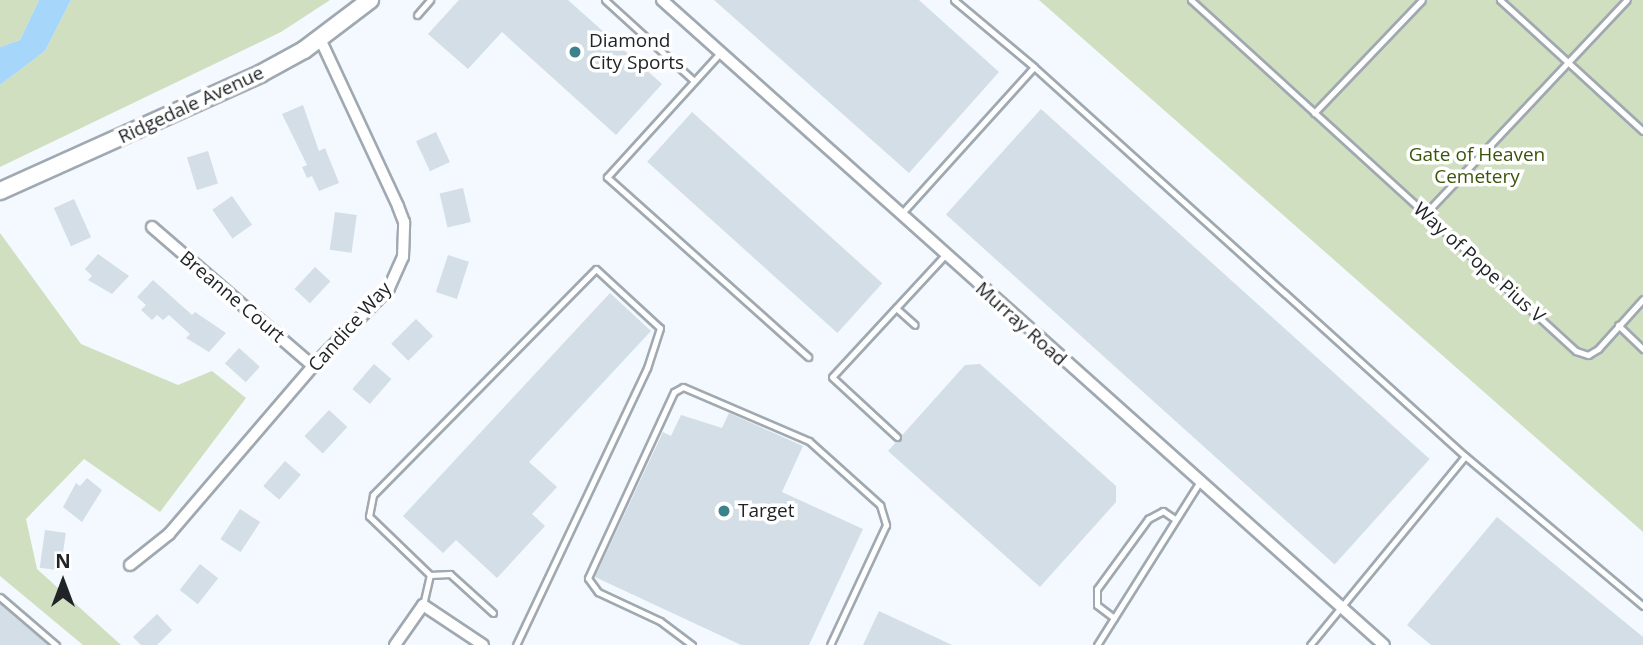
<!DOCTYPE html>
<style>
body{margin:0}
#map{position:relative;width:1643px;height:645px;overflow:hidden;background:#f3f9fe;font-family:"Open Sans",sans-serif}
div>[style]{position:absolute}
[style*='--x']{left:calc(var(--x)*1px);top:calc(var(--y)*1px);width:calc(var(--w)*1px);rotate:calc(var(--a)*1deg)}
.green>*{inset:0;background:#d0dfbf}
.water>*{inset:0;background:#a6d6fa}
.building>*{inset:0;background:#d4dee6;transform-origin:0 0}
.roads{filter:drop-shadow(2px 0 #a0a9b1) drop-shadow(-2px 0 #a0a9b1) drop-shadow(0 2px #a0a9b1) drop-shadow(0 -2px #a0a9b1)}
.lane>*{height:5px;margin:-2.5px;padding:0 2.5px;transform-origin:2.5px;border-radius:2.5px;background:#fff}
.street>*{height:10px;margin:-5px;padding:0 5px;transform-origin:5px;border-radius:5px;background:#fff}
.secondary>*{height:16px;margin:-8px;padding:0 8px;transform-origin:8px;border-radius:8px;background:#fff}
.dots>*{width:19px;height:19px;translate:-50% -50%;box-sizing:border-box;border:4px solid #fff;border-radius:50%}
span{translate:-50% -50%;white-space:nowrap;text-align:center;line-height:1.15;-webkit-text-stroke:7px #fff;paint-order:stroke}
.poi-label{font-size:19px;color:#202427}
.left{translate:0 -50%;text-align:left}
.street-label{font-size:19px;color:#202427}
.park-label{font-size:19px;color:#3b550c}
.north{position:absolute;left:28px;top:547px;width:70px;height:70px;-webkit-text-stroke:5px #fff;paint-order:stroke;rotate:0deg;font-size:19px;font-weight:700;line-height:28px;text-align:center;color:#202427}
.north::after{content:'';display:block;margin:auto;width:24px;height:32px;background:#202427;clip-path:polygon(50% 0,100% 100%,50% 72%,0 100%)}
</style>
<div id="map">
<div class="green">
<div style="clip-path:polygon(0 0,39px 0,20px 40px,0 47px)"></div>
<div style="clip-path:polygon(71px 0,330px 0,281px 32px,0 167px,0 85px,45px 51px)"></div>
<div style="clip-path:polygon(1039px 0,1643px 0,1643px 532px,1626px 517px)"></div>
<div style="clip-path:polygon(0 233px,81px 344px,178px 385px,212px 371px,246px 398px,160px 512px,84px 459px,26px 519px,37px 569px,121px 645px,83px 645px,0 576px)"></div>
</div>
<div class="water">
<div style="clip-path:polygon(39px 0,71px 0,45px 51px,0 85px,0 47px,20px 40px)"></div>
</div>
<div class="building">
<div style="clip-path:polygon(459px 0,568px 0,662px 84px,616px 135px,502px 32px,468px 69px,428px 34px)"></div>
<div style="clip-path:polygon(714px 0,919px 0,999px 72px,909px 173px)"></div>
<div style="clip-path:polygon(303px 105px,319px 151px,325px 148px,339px 183px,319px 191px,312px 176px,307px 178px,302px 167px,307px 165px,282px 114px)"></div>
<div style="left:1041px;top:109px;width:523px;height:142px;rotate:42deg"></div>
<div style="left:692px;top:112px;width:256px;height:67px;rotate:42deg"></div>
<div style="left:436px;top:132px;width:33px;height:22px;rotate:65deg"></div>
<div style="left:208px;top:151px;width:34px;height:22px;rotate:73deg"></div>
<div style="left:463px;top:188px;width:35px;height:24px;rotate:77deg"></div>
<div style="left:232px;top:196px;width:35px;height:24px;rotate:55deg"></div>
<div style="left:74px;top:199px;width:42px;height:22px;rotate:66deg"></div>
<div style="left:335px;top:212px;width:22px;height:38px;rotate:8deg"></div>
<div style="clip-path:polygon(98px 254px,129px 276px,112px 294px,88px 280px,92px 276px,85px 269px)"></div>
<div style="left:448px;top:255px;width:22px;height:39px;rotate:18deg"></div>
<div style="left:315px;top:267px;width:21px;height:30px;rotate:43deg"></div>
<div style="clip-path:polygon(153px 280px,192px 315px,195px 312px,226px 333px,209px 352px,186px 338px,190px 334px,169px 315px,163px 320px,157px 315px,152px 320px,141px 310px,146px 305px,137px 297px)"></div>
<div style="clip-path:polygon(610px 293px,651px 331px,529px 462px,557px 487px,532px 514px,545px 526px,497px 578px,456px 540px,443px 553px,403px 516px)"></div>
<div style="left:416px;top:319px;width:24px;height:35px;rotate:45deg"></div>
<div style="left:239px;top:348px;width:28px;height:21px;rotate:42deg"></div>
<div style="left:374px;top:364px;width:23px;height:33px;rotate:41deg"></div>
<div style="clip-path:polygon(980px 364px,1116px 486px,1116px 502px,1040px 587px,888px 451px,965px 365px)"></div>
<div style="left:329px;top:410px;width:25px;height:36px;rotate:43deg"></div>
<div style="clip-path:polygon(729px 413px,803px 446px,782px 492px,863px 529px,809px 645px,741px 645px,595px 577px,663px 432px,671px 436px,681px 415px,722px 428px)"></div>
<div style="left:285px;top:461px;width:21px;height:33px;rotate:41deg"></div>
<div style="clip-path:polygon(87px 478px,102px 490px,82px 522px,63px 507px,76px 483px,80px 486px)"></div>
<div style="left:240px;top:509px;width:24px;height:36px;rotate:33deg"></div>
<div style="clip-path:polygon(1497px 517px,1643px 637px,1643px 645px,1431px 645px,1407px 625px)"></div>
<div style="left:45px;top:530px;width:21px;height:38px;rotate:8deg"></div>
<div style="left:200px;top:564px;width:23px;height:33px;rotate:38deg"></div>
<div style="clip-path:polygon(0 604px,48px 645px,0 645px)"></div>
<div style="clip-path:polygon(879px 611px,952px 645px,863px 645px)"></div>
<div style="clip-path:polygon(157px 614px,172px 630px,157px 645px,141px 645px,133px 637px)"></div>
</div>
<div class="roads">
<div class="lane">
<div style="--x:605;--y:0;--w:120;--a:42.3"></div>
<div style="--x:954;--y:0;--w:104;--a:39.9"></div>
<div style="--x:1191;--y:0;--w:521;--a:42.36"></div>
<div style="--x:1576;--y:351;--w:13;--a:18"></div>
<div style="--x:1588;--y:355;--w:12;--a:-31"></div>
<div style="--x:1598;--y:349;--w:67;--a:-48"></div>
<div style="--x:1500;--y:0;--w:194;--a:42.5"></div>
<div style="--x:417;--y:15;--w:20;--a:-49"></div>
<div style="--x:720;--y:53;--w:168;--a:132.3"></div>
<div style="--x:607;--y:177;--w:270;--a:41.8"></div>
<div style="--x:1314;--y:113;--w:156;--a:-46.3"></div>
<div style="--x:902;--y:213;--w:197;--a:-47.9"></div>
<div style="--x:1034;--y:67;--w:581;--a:42.07"></div>
<div style="--x:1465;--y:456;--w:233;--a:40.1"></div>
<div style="--x:1425;--y:214;--w:294;--a:-46.7"></div>
<div style="--x:896;--y:308;--w:25;--a:42"></div>
<div style="--x:1618;--y:325;--w:35;--a:44"></div>
<div style="--x:897;--y:437;--w:88;--a:-137.3"></div>
<div style="--x:832;--y:377;--w:166;--a:-47.2"></div>
<div style="--x:430;--y:575;--w:20;--a:-3"></div>
<div style="--x:450;--y:574;--w:58;--a:42.2"></div>
<div style="--x:0;--y:597;--w:74;--a:40.6"></div>
<div style="--x:423;--y:605;--w:31;--a:-77"></div>
<div style="--x:430;--y:575;--w:85;--a:-136"></div>
<div style="--x:369;--y:516;--w:21;--a:-79"></div>
<div style="--x:373;--y:495;--w:317;--a:-45.4"></div>
<div style="--x:596;--y:269;--w:87;--a:42.7"></div>
<div style="--x:660;--y:328;--w:42;--a:108"></div>
<div style="--x:647;--y:368;--w:306;--a:115.3"></div>
<div style="--x:1114;--y:618;--w:21;--a:-143"></div>
<div style="--x:1097;--y:605;--w:16;--a:-90"></div>
<div style="--x:1097;--y:589;--w:87;--a:-53.9"></div>
<div style="--x:1148;--y:519;--w:17;--a:-28"></div>
<div style="--x:1163;--y:511;--w:14;--a:34"></div>
<div style="--x:692;--y:645;--w:40;--a:-143"></div>
<div style="--x:660;--y:621;--w:68;--a:-154.9"></div>
<div style="--x:598;--y:592;--w:17;--a:-126"></div>
<div style="--x:588;--y:578;--w:205;--a:-65.2"></div>
<div style="--x:674;--y:392;--w:10;--a:-29"></div>
<div style="--x:683;--y:387;--w:137;--a:23.2"></div>
<div style="--x:809;--y:441;--w:96;--a:42"></div>
<div style="--x:880;--y:505;--w:21;--a:73"></div>
<div style="--x:886;--y:525;--w:132;--a:115"></div>
<div style="--x:1097;--y:645;--w:191;--a:-57.8"></div>
<div style="--x:1310;--y:645;--w:244;--a:-50.6"></div>
</div>
<div class="street">
<div style="--x:662;--y:0;--w:968;--a:41.78"></div>
<div style="--x:152;--y:227;--w:213;--a:40.8"></div>
<div style="--x:130;--y:565;--w:50;--a:-38.5"></div>
<div style="--x:169;--y:534;--w:221;--a:-49.4"></div>
<div style="--x:313;--y:366;--w:109;--a:-45.7"></div>
<div style="--x:389;--y:288;--w:34;--a:-66"></div>
<div style="--x:403;--y:257;--w:35;--a:-88"></div>
<div style="--x:404;--y:222;--w:17;--a:-111"></div>
<div style="--x:398;--y:206;--w:184;--a:-115"></div>
<div style="--x:395;--y:645;--w:49;--a:-55"></div>
<div style="--x:423;--y:605;--w:72;--a:33.7"></div>
</div>
<div class="secondary">
<div style="--x:0;--y:191;--w:285;--a:-24.2"></div>
<div style="--x:260;--y:74;--w:50;--a:-28.6"></div>
<div style="--x:304;--y:50;--w:83;--a:-37.1"></div>
</div>
</div>
<div class="dots">
<div style="left:575px;top:52px;background:#3b828c"></div>
<div style="left:724px;top:511px;background:#3b828c"></div>
</div>
<div class="poi-label">
<span class="left" style="left:589px;top:52px">Diamond<br>City Sports</span>
<span class="left" style="left:738px;top:511px">Target</span>
</div>
<div class="street-label">
<span style="left:191px;top:105px;rotate:-25deg">Ridgedale Avenue</span>
<span style="left:1479px;top:263px;rotate:42deg">Way of Pope Pius V</span>
<span style="left:232px;top:297px;rotate:40deg">Breanne Court</span>
<span style="left:1021px;top:324px;rotate:42deg">Murray Road</span>
<span style="left:350px;top:327px;rotate:-48deg">Candice Way</span>
</div>
<div class="park-label">
<span style="left:1477px;top:166px">Gate of Heaven<br>Cemetery</span>
</div>
<div class="north">N</div>
</div>
